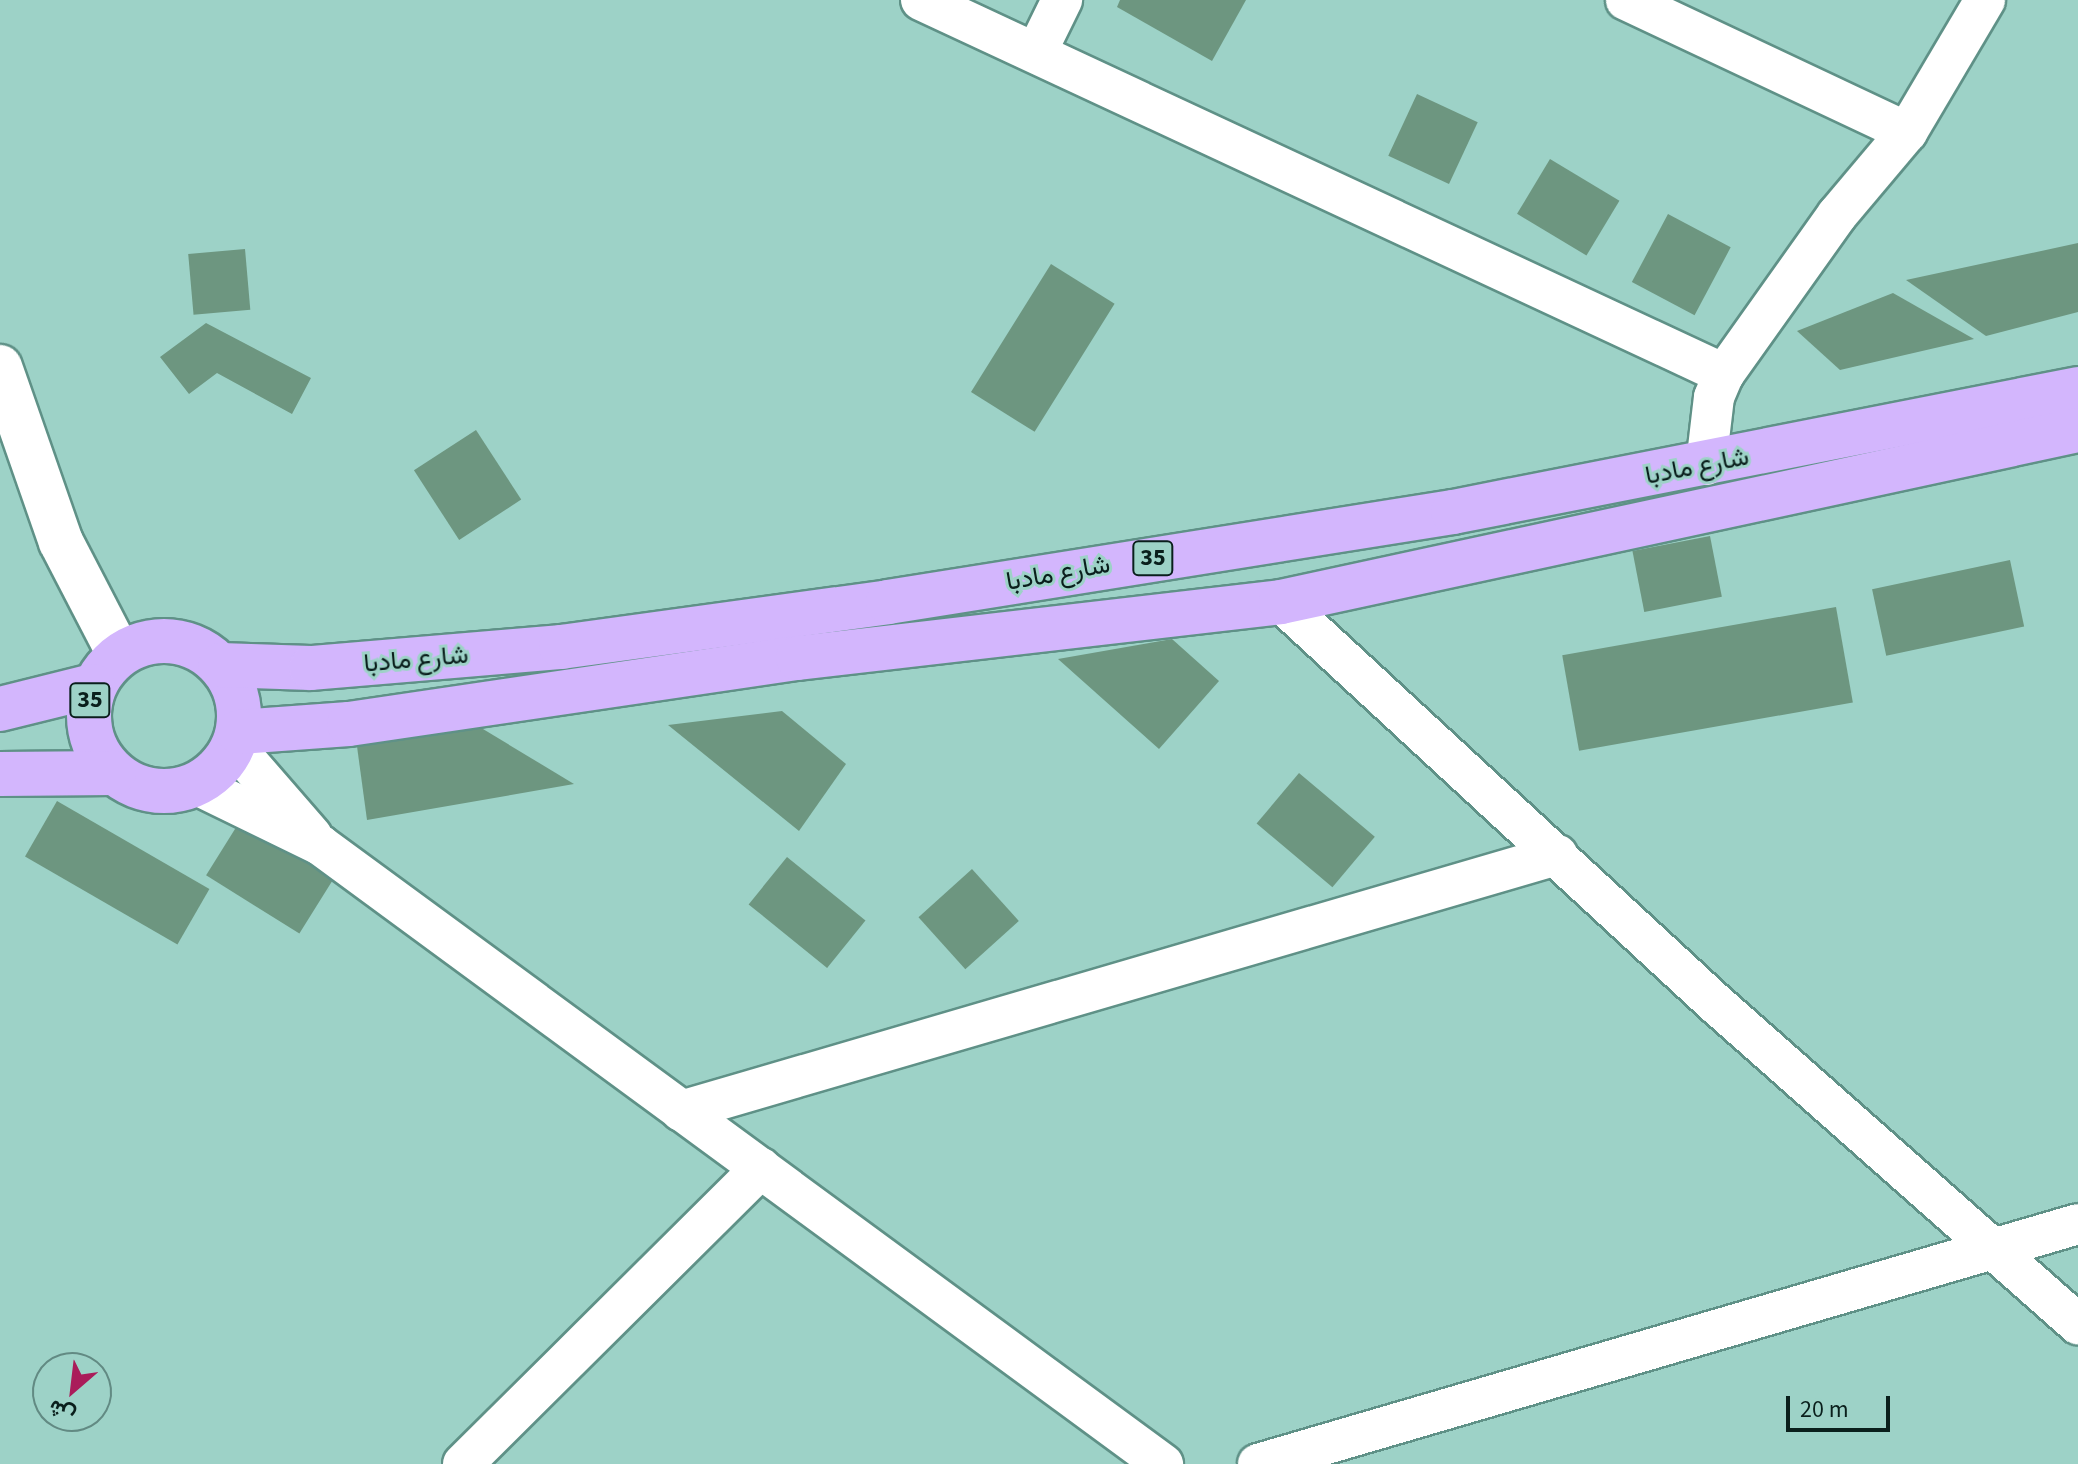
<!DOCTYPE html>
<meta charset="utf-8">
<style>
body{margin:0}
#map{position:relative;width:2078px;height:1464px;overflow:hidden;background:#9dd2c7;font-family:"Source Sans 3",Vazirmatn,sans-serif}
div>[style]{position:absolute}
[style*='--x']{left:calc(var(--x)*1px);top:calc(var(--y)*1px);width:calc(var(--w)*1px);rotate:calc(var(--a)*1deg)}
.building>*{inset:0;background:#6d9680;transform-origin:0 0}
.roads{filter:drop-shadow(2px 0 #5f9187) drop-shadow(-2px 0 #5f9187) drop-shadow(0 2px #5f9187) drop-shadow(0 -2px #5f9187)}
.street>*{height:40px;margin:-20px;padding:0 20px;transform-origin:20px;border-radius:20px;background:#fff}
.secondary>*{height:44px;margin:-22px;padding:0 22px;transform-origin:22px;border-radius:22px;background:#fff}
.primary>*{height:44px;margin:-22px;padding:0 22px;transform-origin:22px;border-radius:22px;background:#d3b6fd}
.primary>.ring{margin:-22px;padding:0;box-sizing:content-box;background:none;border:44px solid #d3b6fd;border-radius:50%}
span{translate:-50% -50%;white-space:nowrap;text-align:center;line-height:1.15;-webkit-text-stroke:6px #9dd2c7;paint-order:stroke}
.shield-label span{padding:2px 6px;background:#9dd2c7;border:2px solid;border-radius:6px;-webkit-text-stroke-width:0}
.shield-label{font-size:24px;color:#0a1f1c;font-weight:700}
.street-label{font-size:26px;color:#0a1f1c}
.north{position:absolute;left:32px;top:1352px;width:80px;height:80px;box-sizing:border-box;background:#9dd2c7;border:2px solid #628a83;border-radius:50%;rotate:208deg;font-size:22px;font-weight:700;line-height:32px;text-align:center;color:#0a1f1c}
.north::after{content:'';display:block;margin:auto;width:28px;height:36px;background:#aa1c5a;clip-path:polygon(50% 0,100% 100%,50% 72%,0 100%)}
.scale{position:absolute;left:1786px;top:1396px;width:104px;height:36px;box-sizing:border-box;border:4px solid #0a1f1c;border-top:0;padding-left:10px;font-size:24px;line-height:28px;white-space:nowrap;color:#0a1f1c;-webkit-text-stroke:6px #9dd2c7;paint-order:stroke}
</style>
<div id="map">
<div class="building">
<div style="clip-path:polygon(1120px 0,1246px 0,1212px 61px,1117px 7px)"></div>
<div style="left:1417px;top:94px;width:67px;height:68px;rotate:25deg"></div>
<div style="left:1550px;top:159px;width:81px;height:64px;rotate:31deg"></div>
<div style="left:1668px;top:214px;width:71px;height:77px;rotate:28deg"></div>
<div style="clip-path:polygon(2078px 243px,2078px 312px,1986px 336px,1906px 280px)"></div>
<div style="left:245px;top:249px;width:61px;height:57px;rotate:85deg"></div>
<div style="left:1051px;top:264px;width:75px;height:151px;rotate:32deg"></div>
<div style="clip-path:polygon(1893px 293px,1974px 339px,1840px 370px,1797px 331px)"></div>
<div style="clip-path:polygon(206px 323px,311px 378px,292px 414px,217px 373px,189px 394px,160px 357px)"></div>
<div style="left:476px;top:430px;width:83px;height:74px;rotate:57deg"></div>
<div style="left:1710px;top:536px;width:62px;height:79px;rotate:79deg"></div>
<div style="left:2010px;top:560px;width:68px;height:141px;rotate:78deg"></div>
<div style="left:1836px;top:607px;width:97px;height:278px;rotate:80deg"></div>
<div style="clip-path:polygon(1172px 639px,1219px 681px,1159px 749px,1058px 659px)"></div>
<div style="clip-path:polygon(782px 711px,846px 764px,799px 831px,668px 725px)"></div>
<div style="clip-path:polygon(478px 726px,574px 784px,367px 820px,356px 739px)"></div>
<div style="left:1299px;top:773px;width:99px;height:66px;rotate:40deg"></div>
<div style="left:57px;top:801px;width:176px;height:64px;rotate:30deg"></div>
<div style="left:240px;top:821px;width:110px;height:64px;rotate:32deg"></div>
<div style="left:787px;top:857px;width:101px;height:61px;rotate:39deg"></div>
<div style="left:972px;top:869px;width:70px;height:72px;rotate:48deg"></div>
</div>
<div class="roads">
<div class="street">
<div style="--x:921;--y:0;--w:886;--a:24.97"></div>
<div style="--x:1626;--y:0;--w:310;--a:25.2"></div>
<div style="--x:1038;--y:49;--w:55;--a:-63.9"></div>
<div style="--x:1706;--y:465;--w:68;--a:-83.3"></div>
<div style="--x:1714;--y:397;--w:25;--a:-67"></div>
<div style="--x:1724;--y:374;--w:195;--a:-54.6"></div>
<div style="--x:1837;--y:215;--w:109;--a:-49.9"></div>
<div style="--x:1907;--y:132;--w:153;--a:-59.4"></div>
<div style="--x:1281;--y:602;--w:591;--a:42.74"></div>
<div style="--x:1715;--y:1003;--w:485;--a:41.5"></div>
<div style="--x:234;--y:746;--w:119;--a:49.1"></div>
<div style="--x:197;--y:785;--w:137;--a:26"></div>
<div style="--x:320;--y:845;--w:1046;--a:36.29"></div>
<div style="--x:681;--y:1111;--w:913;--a:-16.29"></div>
<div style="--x:463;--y:1464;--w:420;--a:-44.8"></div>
<div style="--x:1258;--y:1464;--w:854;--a:-16.31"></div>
</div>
<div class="secondary">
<div style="--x:0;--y:367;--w:185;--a:70.8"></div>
<div style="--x:61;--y:542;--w:126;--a:62.6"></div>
</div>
<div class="primary">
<div class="ring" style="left:89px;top:641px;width:106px;height:106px"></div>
<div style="--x:220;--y:665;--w:91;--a:1.9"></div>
<div style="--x:311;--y:668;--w:251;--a:-4.8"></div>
<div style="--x:561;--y:647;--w:330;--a:-7.8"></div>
<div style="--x:888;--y:602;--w:572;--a:-9.05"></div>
<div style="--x:1453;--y:512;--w:637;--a:-11.13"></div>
<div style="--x:0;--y:709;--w:96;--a:-13.9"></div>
<div style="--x:239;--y:732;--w:110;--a:-4.2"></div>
<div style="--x:349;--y:724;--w:454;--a:-8.4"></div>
<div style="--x:798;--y:658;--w:486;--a:-6.6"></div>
<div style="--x:1281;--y:602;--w:815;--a:-12.18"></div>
<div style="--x:0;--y:774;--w:114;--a:-0.5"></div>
</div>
</div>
<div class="shield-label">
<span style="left:1153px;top:558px">35</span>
<span style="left:90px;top:700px">35</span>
</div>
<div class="street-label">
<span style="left:1697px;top:466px;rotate:-11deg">شارع مادبا</span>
<span style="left:1058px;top:573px;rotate:-10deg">شارع مادبا</span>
<span style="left:416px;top:659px;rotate:-5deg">شارع مادبا</span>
</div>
<div class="north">ش</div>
<div class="scale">20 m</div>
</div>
